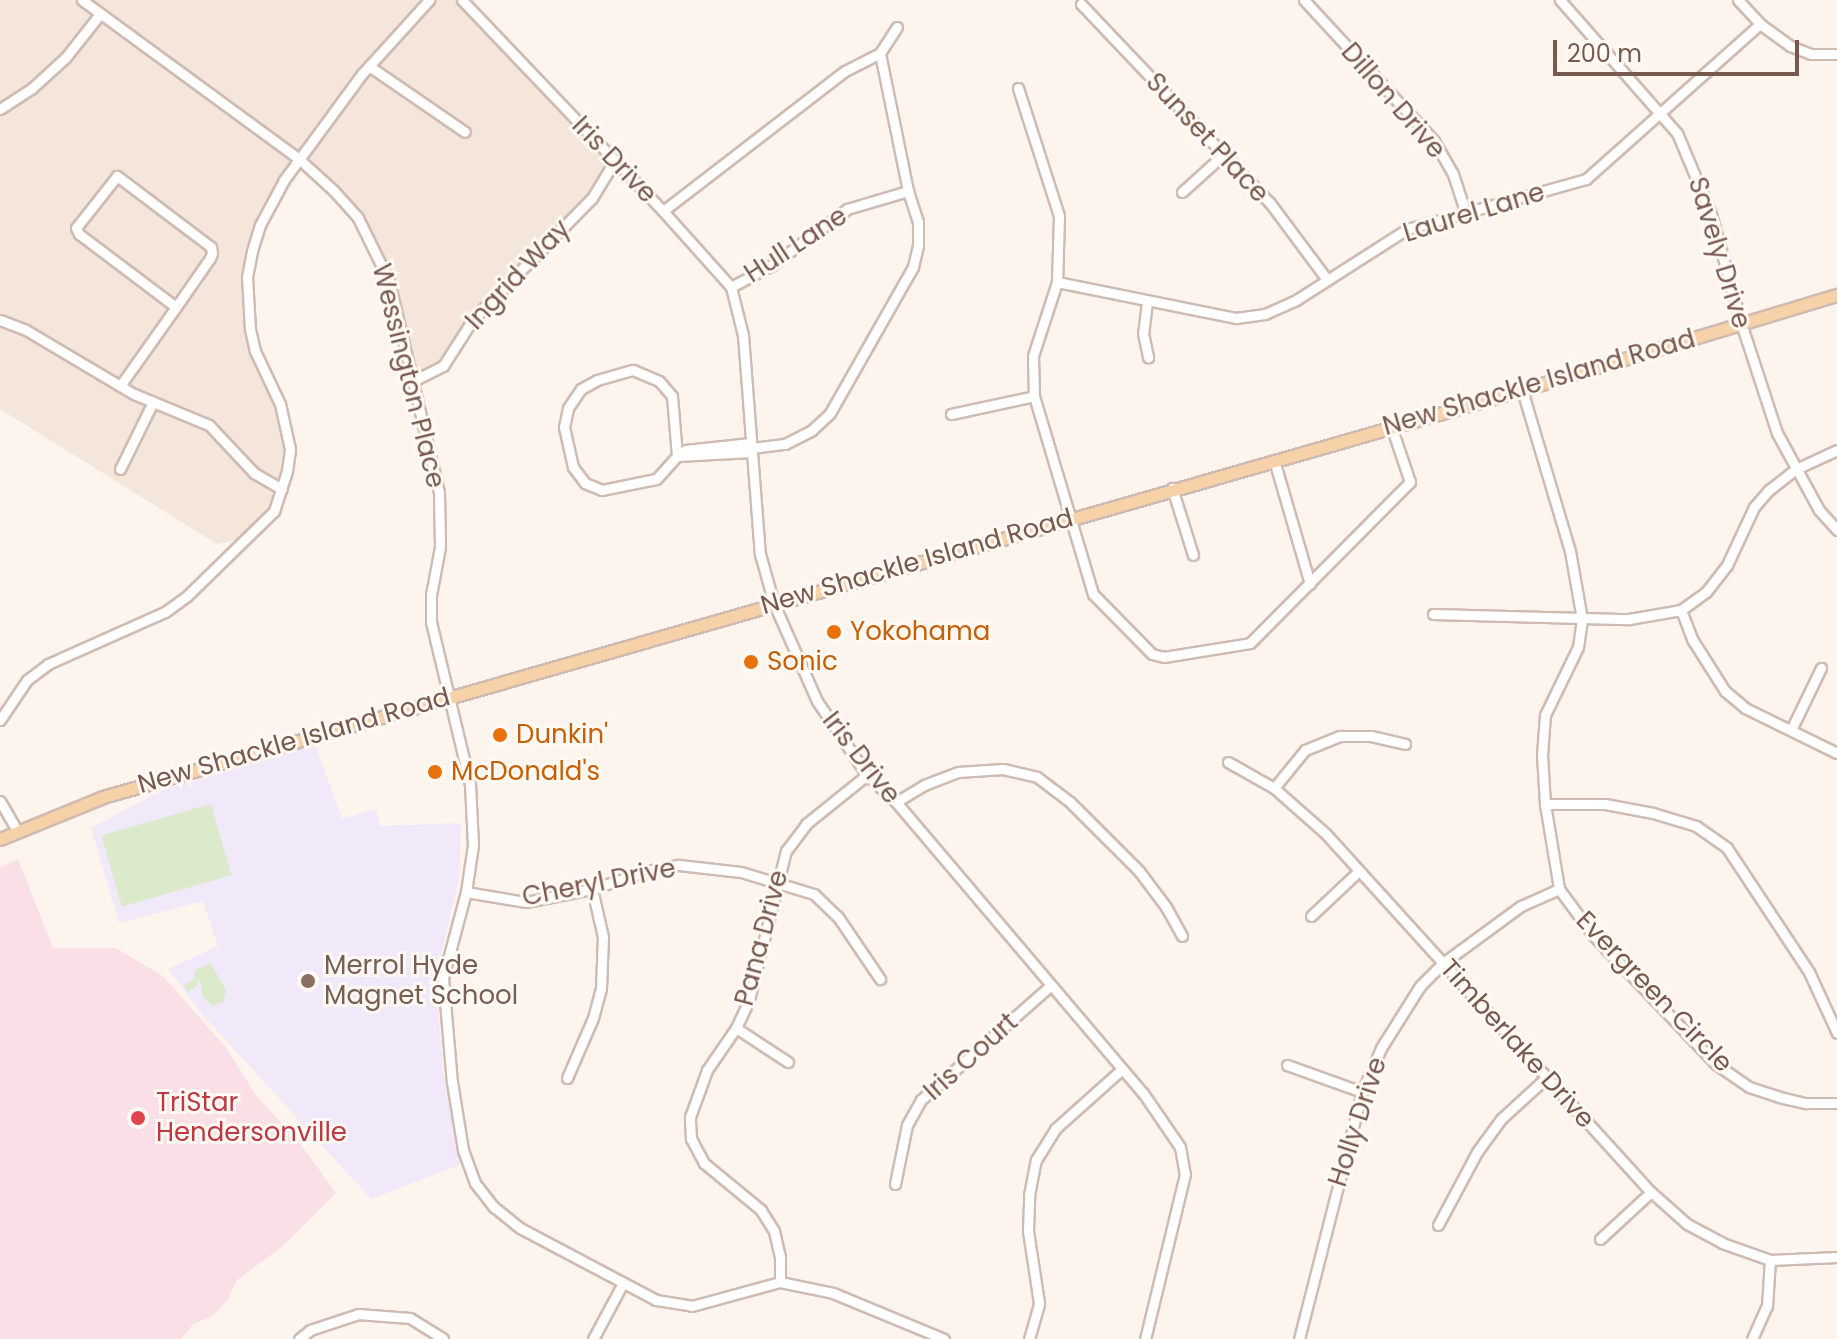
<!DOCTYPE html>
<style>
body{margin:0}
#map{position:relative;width:1837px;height:1339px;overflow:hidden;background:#fcf4ed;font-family:Poppins,sans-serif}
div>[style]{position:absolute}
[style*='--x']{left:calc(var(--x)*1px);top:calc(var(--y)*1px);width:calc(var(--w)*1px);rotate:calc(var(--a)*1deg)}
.residential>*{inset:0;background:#f4e6db}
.education>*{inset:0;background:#f1e9f9}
.medical>*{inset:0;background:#fae0e6}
.green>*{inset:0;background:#dbeaca;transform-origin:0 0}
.roads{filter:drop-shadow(2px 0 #cfbbb1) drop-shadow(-2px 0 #cfbbb1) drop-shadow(0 2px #cfbbb1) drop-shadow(0 -2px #cfbbb1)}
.minor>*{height:9px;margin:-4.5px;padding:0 4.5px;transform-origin:4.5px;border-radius:4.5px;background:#fff}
.major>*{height:11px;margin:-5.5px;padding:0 5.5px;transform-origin:5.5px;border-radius:5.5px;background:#f7d1a8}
.dots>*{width:22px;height:22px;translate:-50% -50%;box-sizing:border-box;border:4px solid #fef9f3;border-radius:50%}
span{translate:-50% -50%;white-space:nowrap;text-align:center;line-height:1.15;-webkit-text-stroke:6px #fef9f3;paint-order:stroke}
.street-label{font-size:26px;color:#78594f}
.food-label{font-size:26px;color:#c56008}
.left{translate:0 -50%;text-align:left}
.education-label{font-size:26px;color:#785e54}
.health-label{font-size:26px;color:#be3a42}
.scale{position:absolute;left:1553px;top:40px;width:246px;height:36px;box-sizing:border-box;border:4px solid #78594f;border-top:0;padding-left:10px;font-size:24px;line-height:28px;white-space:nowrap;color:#78594f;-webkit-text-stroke:6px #fef9f3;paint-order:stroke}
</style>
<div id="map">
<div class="residential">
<div style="clip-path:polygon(0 0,462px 0,614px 162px,606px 178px,473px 319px,443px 366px,415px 380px,389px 281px,358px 218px,299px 160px,284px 180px,252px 251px,250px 329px,287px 430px,282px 489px,248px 537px,217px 544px,0 409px)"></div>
</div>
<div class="education">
<div style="clip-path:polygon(315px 745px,342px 819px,376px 809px,380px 826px,461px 823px,459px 879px,442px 950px,437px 993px,443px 1070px,462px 1164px,371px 1199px,202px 1014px,168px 969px,218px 946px,203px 901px,119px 923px,91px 828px,163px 790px)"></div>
</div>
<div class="medical">
<div style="clip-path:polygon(18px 859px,53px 948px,116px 948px,164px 977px,227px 1049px,255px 1094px,299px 1142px,336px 1193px,284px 1245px,236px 1281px,227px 1301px,211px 1317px,193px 1324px,181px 1339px,0 1339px,0 868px)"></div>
</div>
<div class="green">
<div style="left:211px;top:804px;width:74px;height:114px;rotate:74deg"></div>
<div style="clip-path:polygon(211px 963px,226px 991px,223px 1002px,212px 1006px,202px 995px,201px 984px,196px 979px,198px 985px,188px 992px,183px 986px,195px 978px,195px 970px)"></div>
</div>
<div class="roads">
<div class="minor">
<div style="--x:82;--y:0;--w:269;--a:36.2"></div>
<div style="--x:299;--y:159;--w:47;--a:42.4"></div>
<div style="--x:334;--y:191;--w:36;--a:48"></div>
<div style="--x:358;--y:218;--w:70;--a:63.8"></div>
<div style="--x:389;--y:281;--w:218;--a:76.7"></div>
<div style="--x:439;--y:493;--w:54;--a:88.9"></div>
<div style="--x:440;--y:547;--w:49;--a:100.6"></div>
<div style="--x:431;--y:595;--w:27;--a:90"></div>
<div style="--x:431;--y:622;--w:167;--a:76.5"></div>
<div style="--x:470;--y:784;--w:61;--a:87.2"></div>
<div style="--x:473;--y:845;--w:48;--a:98.5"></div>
<div style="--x:466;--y:892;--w:89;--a:105"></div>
<div style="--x:443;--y:978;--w:104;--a:85.1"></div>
<div style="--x:452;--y:1082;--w:69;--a:80.8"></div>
<div style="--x:463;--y:1150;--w:35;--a:70"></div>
<div style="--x:475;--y:1183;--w:31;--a:52"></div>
<div style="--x:494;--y:1207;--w:33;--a:39"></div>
<div style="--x:520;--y:1228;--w:154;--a:27.9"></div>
<div style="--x:656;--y:1300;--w:36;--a:9"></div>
<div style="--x:692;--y:1306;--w:91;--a:-15.3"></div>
<div style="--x:780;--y:1282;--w:54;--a:11.7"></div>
<div style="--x:833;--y:1293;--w:120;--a:22.5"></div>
<div style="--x:462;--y:0;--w:291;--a:46.4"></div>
<div style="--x:663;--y:211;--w:102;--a:48.2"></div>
<div style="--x:731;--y:287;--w:49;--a:76"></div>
<div style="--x:743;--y:335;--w:220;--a:85.6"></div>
<div style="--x:760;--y:554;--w:52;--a:74.4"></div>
<div style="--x:774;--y:604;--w:106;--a:66.1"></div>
<div style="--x:817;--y:701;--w:89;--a:56"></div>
<div style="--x:867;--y:775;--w:40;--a:43"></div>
<div style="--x:896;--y:802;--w:382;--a:49.7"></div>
<div style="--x:1143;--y:1093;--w:65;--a:55.6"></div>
<div style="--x:1180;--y:1147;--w:27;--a:80"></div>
<div style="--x:1185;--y:1174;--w:170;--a:103.6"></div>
<div style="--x:1304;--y:0;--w:192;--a:47.3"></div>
<div style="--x:1434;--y:141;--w:38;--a:60"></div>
<div style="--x:1453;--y:174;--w:39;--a:72"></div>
<div style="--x:1560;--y:0;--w:177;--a:48.7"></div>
<div style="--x:1677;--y:133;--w:88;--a:67.2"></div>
<div style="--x:1711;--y:214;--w:113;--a:74.6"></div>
<div style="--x:1741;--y:323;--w:116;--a:71.9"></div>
<div style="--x:1777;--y:433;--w:88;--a:61.4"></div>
<div style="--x:1819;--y:510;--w:27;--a:48"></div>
<div style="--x:1738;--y:0;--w:33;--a:47"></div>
<div style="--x:1760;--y:24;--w:37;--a:36"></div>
<div style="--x:1790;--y:46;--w:22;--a:21"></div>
<div style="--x:1811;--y:54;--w:26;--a:0"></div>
<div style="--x:1081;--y:4;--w:274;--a:46.5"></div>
<div style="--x:1270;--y:203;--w:94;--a:53.3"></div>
<div style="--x:369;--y:66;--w:116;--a:34.5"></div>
<div style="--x:1018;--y:88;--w:134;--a:72.2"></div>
<div style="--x:1059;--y:216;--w:66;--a:91.7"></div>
<div style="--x:1057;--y:282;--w:78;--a:108"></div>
<div style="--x:1033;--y:356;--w:40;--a:88.6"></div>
<div style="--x:1034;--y:396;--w:207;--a:73.4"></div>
<div style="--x:1093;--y:594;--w:84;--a:45.5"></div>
<div style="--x:1152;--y:654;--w:12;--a:14"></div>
<div style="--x:1164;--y:657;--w:87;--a:-9.2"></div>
<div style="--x:1250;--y:643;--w:227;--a:-45.2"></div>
<div style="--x:1410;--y:482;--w:59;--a:-108.7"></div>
<div style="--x:0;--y:109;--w:37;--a:-33"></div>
<div style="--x:31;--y:89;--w:47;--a:-42.4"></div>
<div style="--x:66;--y:57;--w:55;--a:-51.7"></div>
<div style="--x:1182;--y:192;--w:55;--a:-42.1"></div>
<div style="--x:663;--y:211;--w:230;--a:-37.6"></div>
<div style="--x:845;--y:71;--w:39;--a:-27"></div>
<div style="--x:880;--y:53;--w:31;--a:-57"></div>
<div style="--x:1057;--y:282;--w:183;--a:11.4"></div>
<div style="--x:1236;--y:318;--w:29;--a:-8"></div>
<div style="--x:1265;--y:314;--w:34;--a:-24"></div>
<div style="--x:1296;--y:300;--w:132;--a:-32.6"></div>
<div style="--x:1407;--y:229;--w:186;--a:-15.6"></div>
<div style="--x:1586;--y:179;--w:233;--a:-41.7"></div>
<div style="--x:731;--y:287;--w:47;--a:-28.2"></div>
<div style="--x:772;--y:265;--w:94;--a:-36.7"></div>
<div style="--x:847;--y:209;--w:64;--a:-16.4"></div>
<div style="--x:1147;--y:302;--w:31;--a:97"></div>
<div style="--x:1143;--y:333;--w:25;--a:78"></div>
<div style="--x:0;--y:320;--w:28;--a:21"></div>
<div style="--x:26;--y:330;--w:126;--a:30.7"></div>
<div style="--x:134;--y:394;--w:81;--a:22.5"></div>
<div style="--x:209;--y:425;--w:66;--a:46.8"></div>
<div style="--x:254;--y:473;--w:32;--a:30"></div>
<div style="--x:633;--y:370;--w:28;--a:23"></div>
<div style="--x:659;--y:381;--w:20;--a:49"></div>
<div style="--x:672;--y:396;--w:60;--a:85.2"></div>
<div style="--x:677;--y:456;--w:31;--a:132"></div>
<div style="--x:656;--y:479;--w:55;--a:168.5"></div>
<div style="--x:602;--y:490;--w:18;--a:-158"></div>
<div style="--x:585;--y:483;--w:20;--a:-127"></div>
<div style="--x:573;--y:467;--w:41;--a:-102.7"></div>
<div style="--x:564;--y:427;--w:19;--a:-78"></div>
<div style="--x:568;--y:408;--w:23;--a:-56"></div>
<div style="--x:581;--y:389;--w:18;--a:-29"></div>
<div style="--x:597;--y:380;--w:37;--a:-16"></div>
<div style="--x:415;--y:380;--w:31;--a:-27"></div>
<div style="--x:443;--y:366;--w:56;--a:-57.4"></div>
<div style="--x:473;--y:319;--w:170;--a:-45.5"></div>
<div style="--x:592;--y:198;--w:42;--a:-58.6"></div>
<div style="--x:120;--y:386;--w:97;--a:-54.7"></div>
<div style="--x:176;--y:307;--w:60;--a:-55.2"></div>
<div style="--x:210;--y:258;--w:5;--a:-68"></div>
<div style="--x:212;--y:253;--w:6;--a:-99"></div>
<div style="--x:211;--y:247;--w:118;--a:-142.9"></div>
<div style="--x:117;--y:176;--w:66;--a:128.3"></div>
<div style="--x:76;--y:228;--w:7;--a:63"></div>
<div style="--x:79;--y:234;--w:121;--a:37"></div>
<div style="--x:1522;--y:390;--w:168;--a:73.4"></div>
<div style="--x:1570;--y:551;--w:69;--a:80"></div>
<div style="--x:1582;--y:619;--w:28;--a:98"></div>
<div style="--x:1578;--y:647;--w:76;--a:115.9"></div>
<div style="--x:1545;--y:715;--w:40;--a:94.3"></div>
<div style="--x:1542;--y:755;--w:49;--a:86.5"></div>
<div style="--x:1545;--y:804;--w:86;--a:80.6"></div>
<div style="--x:1559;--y:889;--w:57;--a:53.5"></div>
<div style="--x:1593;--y:935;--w:178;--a:46.4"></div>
<div style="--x:1716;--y:1064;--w:40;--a:34.9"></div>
<div style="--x:1749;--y:1087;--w:32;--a:18"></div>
<div style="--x:1779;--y:1097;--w:28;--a:13"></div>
<div style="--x:1806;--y:1103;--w:31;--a:0"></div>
<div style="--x:951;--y:414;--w:85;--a:-12.2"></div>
<div style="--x:751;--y:448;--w:34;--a:-7"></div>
<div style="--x:785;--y:444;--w:30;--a:-27"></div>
<div style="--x:812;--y:430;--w:25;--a:-43"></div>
<div style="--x:830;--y:413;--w:168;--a:-60.4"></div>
<div style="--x:913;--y:267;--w:22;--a:-77"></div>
<div style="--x:918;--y:246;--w:24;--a:-90"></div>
<div style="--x:918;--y:222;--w:33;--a:-108"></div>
<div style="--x:908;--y:191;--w:141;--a:-101.5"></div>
<div style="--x:685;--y:450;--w:66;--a:-6.1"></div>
<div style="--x:677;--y:456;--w:75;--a:-3.1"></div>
<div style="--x:1274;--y:460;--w:129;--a:73.8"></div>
<div style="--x:120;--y:469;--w:75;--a:-63.8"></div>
<div style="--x:1172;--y:488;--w:70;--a:72.6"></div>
<div style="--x:1681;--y:610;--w:31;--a:69"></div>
<div style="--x:1692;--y:639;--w:62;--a:57.6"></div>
<div style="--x:1725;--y:691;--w:26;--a:40"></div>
<div style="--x:1745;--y:708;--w:102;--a:26.1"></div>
<div style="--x:1433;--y:614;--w:196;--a:1.5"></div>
<div style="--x:1629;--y:619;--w:53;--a:-9.8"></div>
<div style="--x:1681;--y:610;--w:31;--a:-36"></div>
<div style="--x:1706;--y:592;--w:34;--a:-52"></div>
<div style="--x:1727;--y:565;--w:64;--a:-65"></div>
<div style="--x:1754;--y:507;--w:23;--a:-49"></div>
<div style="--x:1769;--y:490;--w:34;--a:-38"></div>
<div style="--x:1796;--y:469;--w:45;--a:-24.9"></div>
<div style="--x:0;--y:720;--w:48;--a:-56"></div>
<div style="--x:27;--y:680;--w:26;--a:-37"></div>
<div style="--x:48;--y:664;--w:128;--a:-24"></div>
<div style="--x:165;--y:612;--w:27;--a:-36"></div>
<div style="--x:187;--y:596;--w:122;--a:-44.3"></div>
<div style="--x:274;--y:511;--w:42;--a:-72"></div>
<div style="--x:287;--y:471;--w:22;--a:-82"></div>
<div style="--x:290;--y:449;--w:46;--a:-102.5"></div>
<div style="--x:280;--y:404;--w:59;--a:-115.3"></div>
<div style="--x:255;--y:351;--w:23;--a:-103"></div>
<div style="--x:250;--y:329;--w:52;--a:-93.3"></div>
<div style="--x:247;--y:277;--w:26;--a:-79"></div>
<div style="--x:252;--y:251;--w:27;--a:-73"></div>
<div style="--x:260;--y:225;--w:51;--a:-61.9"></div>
<div style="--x:284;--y:180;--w:132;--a:-53.7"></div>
<div style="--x:362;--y:74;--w:100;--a:-47.8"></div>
<div style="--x:1791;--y:730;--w:69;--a:-64.2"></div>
<div style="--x:1228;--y:762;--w:53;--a:29.5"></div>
<div style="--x:1274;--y:788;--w:69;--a:41.5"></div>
<div style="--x:1326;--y:834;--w:484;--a:47.8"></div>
<div style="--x:1651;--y:1192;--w:48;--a:41.6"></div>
<div style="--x:1687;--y:1224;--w:40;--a:28"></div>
<div style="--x:1722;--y:1243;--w:51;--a:19.5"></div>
<div style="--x:1770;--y:1260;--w:67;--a:-2.6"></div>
<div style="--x:1274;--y:788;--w:49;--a:-50.8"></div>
<div style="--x:1305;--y:750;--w:38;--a:-22"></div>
<div style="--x:1340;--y:736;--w:31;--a:0"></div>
<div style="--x:1371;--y:736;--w:35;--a:13"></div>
<div style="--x:0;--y:801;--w:34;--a:60"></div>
<div style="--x:896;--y:802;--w:33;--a:-31"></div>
<div style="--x:924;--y:785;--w:36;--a:-21"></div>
<div style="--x:958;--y:772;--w:45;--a:-3.8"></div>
<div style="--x:1003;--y:769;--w:35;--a:13"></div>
<div style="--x:1037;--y:777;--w:41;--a:37.1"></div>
<div style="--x:1070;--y:802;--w:98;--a:45"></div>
<div style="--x:1139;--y:871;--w:45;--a:53.1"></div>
<div style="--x:1166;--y:907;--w:33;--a:61"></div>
<div style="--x:1545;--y:804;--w:60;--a:0"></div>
<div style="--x:1605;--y:804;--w:49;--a:10.6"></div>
<div style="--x:1653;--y:813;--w:45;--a:16.8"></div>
<div style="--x:1696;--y:826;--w:38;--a:35"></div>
<div style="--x:1727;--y:848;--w:149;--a:56.5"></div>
<div style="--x:1809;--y:972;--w:67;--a:65.3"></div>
<div style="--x:466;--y:892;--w:61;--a:9.5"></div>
<div style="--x:526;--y:902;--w:67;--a:-11.1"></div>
<div style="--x:592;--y:889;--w:58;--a:-18.1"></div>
<div style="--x:647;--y:871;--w:33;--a:-11"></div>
<div style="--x:679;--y:865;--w:62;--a:6.4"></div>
<div style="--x:741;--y:872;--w:76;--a:16.8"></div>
<div style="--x:814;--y:894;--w:33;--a:44"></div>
<div style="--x:838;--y:917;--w:75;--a:55.9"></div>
<div style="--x:1311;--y:916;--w:66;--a:-43.2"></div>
<div style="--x:736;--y:1028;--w:62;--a:33.2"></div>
<div style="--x:1287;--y:1065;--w:80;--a:19.8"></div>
<div style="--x:567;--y:1078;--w:65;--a:-66.6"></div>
<div style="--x:593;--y:1018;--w:31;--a:-75"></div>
<div style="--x:601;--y:988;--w:51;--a:-87.8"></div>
<div style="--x:603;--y:937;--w:49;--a:-102.9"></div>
<div style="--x:895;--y:1184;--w:60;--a:-78.5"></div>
<div style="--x:907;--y:1125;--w:29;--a:-61"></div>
<div style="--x:921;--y:1100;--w:172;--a:-41.5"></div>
<div style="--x:1438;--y:1225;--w:83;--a:-61.9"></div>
<div style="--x:1477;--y:1152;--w:41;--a:-54"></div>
<div style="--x:1501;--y:1119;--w:62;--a:-42.4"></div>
<div style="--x:1600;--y:1239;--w:69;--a:-42.7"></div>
<div style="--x:780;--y:1282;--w:25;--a:-90"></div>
<div style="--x:780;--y:1257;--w:27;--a:-103"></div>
<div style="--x:774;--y:1231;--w:25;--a:-122"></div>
<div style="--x:761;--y:1210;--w:74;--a:-140.5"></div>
<div style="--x:704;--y:1163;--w:27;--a:-118"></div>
<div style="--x:691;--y:1139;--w:22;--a:-93"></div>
<div style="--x:690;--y:1117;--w:50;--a:-70.1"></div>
<div style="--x:707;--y:1070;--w:51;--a:-55.4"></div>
<div style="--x:736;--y:1028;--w:31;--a:-65"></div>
<div style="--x:749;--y:1000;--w:154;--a:-76.1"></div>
<div style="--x:786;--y:851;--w:34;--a:-53"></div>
<div style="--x:806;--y:824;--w:78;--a:-38.8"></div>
<div style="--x:299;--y:1339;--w:14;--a:-39"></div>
<div style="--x:310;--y:1330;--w:51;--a:-18.4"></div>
<div style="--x:358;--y:1314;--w:52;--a:4.4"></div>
<div style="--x:410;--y:1318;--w:39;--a:32"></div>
<div style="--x:593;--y:1339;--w:61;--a:-61.8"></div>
<div style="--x:1029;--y:1339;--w:37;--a:-74"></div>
<div style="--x:1039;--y:1303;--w:73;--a:-98.7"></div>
<div style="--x:1028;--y:1231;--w:36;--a:-88"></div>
<div style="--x:1029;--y:1195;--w:36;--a:-79"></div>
<div style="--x:1036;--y:1160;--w:36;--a:-58"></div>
<div style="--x:1055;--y:1129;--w:89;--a:-41.8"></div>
<div style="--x:1299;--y:1339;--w:255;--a:-75.7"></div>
<div style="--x:1362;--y:1092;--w:48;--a:-66.6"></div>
<div style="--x:1381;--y:1048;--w:73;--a:-57.8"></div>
<div style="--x:1420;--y:986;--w:33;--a:-45"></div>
<div style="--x:1443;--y:963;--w:97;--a:-36.2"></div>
<div style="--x:1521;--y:906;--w:42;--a:-24.1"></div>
<div style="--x:1752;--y:1339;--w:36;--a:-66"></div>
<div style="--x:1767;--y:1306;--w:46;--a:-86.3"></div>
</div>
<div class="major">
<div style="--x:0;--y:839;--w:111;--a:-22.2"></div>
<div style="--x:103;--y:797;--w:1476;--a:-16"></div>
<div style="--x:1522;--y:390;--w:329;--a:-16.8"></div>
</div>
</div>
<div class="dots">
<div style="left:834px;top:632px;background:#e8710a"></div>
<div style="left:751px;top:662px;background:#e8710a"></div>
<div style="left:500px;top:735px;background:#e8710a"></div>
<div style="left:435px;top:772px;background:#e8710a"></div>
<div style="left:308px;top:981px;background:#8d6e63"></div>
<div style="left:138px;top:1118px;background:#e0444e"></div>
</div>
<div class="street-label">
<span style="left:1393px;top:101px;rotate:49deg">Dillon Drive</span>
<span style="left:1207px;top:138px;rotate:47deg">Sunset Place</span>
<span style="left:614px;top:160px;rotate:46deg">Iris Drive</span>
<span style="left:1474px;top:213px;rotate:-17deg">Laurel Lane</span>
<span style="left:796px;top:245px;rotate:-33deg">Hull Lane</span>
<span style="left:1719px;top:253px;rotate:73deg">Savely Drive</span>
<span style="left:518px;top:275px;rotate:-47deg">Ingrid Way</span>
<span style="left:408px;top:376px;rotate:76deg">Wessington Place</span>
<span style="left:1539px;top:383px;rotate:-16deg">New Shackle Island Road</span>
<span style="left:917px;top:562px;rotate:-16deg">New Shackle Island Road</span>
<span style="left:294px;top:741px;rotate:-16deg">New Shackle Island Road</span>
<span style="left:861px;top:758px;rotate:52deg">Iris Drive</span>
<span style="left:599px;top:883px;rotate:-11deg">Cheryl Drive</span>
<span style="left:762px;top:938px;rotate:-75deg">Pana Drive</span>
<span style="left:1654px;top:992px;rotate:46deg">Evergreen Circle</span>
<span style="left:1517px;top:1044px;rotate:48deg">Timberlake Drive</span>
<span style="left:971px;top:1057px;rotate:-42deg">Iris Court</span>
<span style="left:1358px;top:1122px;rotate:-72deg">Holly Drive</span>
</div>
<div class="food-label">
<span class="left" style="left:850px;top:632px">Yokohama</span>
<span class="left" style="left:767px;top:662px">Sonic</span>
<span class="left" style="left:516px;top:735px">Dunkin'</span>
<span class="left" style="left:451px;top:772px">McDonald's</span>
</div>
<div class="education-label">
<span class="left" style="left:324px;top:981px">Merrol Hyde<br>Magnet School</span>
</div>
<div class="health-label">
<span class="left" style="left:156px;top:1118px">TriStar<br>Hendersonville</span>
</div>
<div class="scale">200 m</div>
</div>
